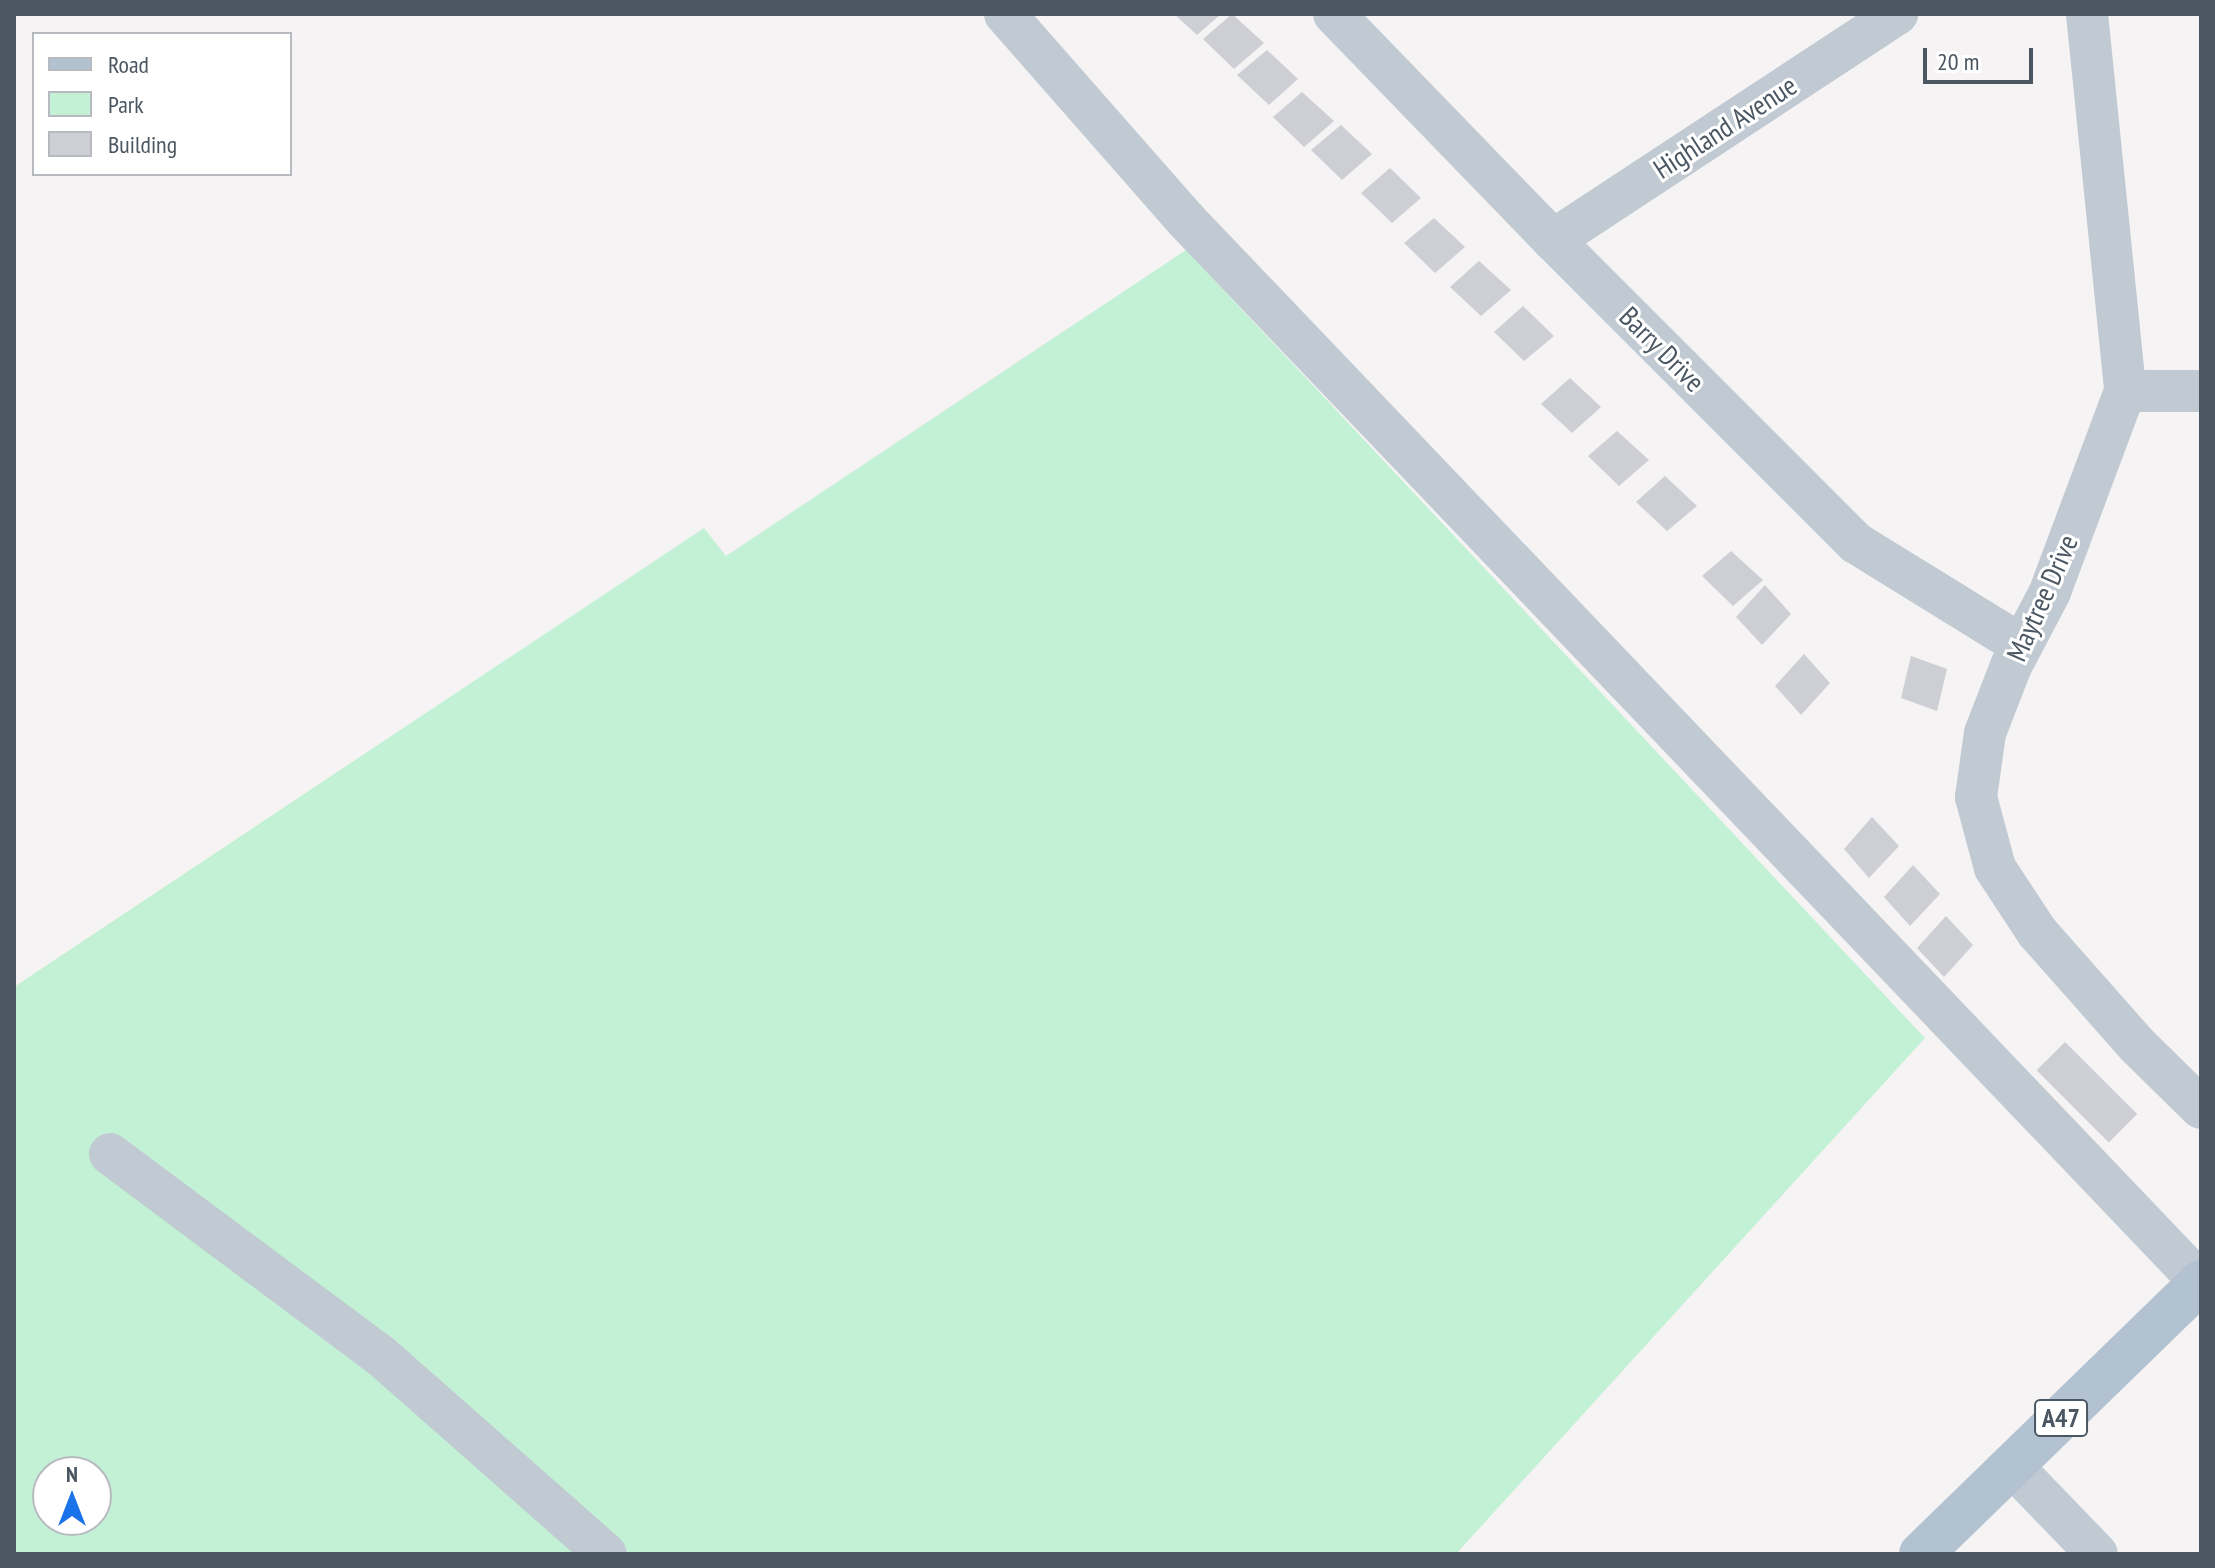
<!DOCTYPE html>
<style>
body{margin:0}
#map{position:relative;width:2215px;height:1568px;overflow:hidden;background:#f5f3f3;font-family:"PT Sans Narrow",sans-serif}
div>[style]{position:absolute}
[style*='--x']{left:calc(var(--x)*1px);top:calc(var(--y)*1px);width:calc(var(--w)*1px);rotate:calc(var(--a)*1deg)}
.green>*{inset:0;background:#c3f1d5}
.building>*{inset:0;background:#cdcfd5;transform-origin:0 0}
.minor>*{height:42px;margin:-21px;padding:0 21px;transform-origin:21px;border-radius:21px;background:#c1cad2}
.major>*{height:44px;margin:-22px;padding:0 22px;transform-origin:22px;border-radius:22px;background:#b3c2d1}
span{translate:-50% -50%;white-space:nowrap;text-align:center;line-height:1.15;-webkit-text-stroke:6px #fff;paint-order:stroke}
.shield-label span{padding:2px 6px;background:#fff;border:2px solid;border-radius:6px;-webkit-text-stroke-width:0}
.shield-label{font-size:26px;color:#4a5661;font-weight:700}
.street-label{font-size:28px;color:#4a5661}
.frame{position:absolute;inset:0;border:16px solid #4a5661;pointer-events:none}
.legend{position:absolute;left:32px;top:32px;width:260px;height:144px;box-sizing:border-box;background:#fff;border:2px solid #b7bbc0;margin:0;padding:10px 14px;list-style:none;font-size:24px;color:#4a5661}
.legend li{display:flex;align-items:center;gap:16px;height:40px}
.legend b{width:40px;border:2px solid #b7bbc0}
.north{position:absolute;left:32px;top:1456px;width:80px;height:80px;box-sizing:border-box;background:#fff;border:2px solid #b7bbc0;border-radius:50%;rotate:0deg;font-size:22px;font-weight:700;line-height:32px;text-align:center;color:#4a5661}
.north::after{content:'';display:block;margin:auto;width:28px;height:36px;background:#1a73e8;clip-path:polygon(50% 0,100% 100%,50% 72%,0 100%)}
.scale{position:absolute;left:1923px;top:48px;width:110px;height:36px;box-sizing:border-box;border:4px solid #4a5661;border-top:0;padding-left:10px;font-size:24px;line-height:28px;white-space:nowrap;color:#4a5661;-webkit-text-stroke:6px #fff;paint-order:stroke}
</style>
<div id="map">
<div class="green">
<div style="clip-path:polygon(evenodd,1186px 250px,1925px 1038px,1456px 1554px,14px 1554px,14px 987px,704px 528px,726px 556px,1186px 250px,48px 1472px,96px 1472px,96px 1520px,48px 1520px,48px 1472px)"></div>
</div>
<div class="building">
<div style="clip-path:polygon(1174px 14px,1221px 14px,1197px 35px)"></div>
<div style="clip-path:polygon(1232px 14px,1264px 43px,1234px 69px,1203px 39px)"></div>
<div style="clip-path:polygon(1267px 50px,1298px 79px,1269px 105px,1237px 75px)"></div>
<div style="clip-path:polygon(1302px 92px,1334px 121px,1304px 147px,1273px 117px)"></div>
<div style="clip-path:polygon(1341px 125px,1372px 154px,1342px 180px,1311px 150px)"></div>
<div style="clip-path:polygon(1390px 168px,1421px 198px,1392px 223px,1361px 193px)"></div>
<div style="clip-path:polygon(1434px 218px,1465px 247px,1435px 273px,1404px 243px)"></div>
<div style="clip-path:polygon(1479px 261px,1511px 290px,1481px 316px,1450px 287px)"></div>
<div style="clip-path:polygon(1523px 306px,1554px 336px,1524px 361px,1494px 332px)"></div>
<div style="clip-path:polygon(1570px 378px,1601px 407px,1572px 433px,1541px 404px)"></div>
<div style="clip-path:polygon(1617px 431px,1649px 460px,1619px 486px,1588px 456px)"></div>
<div style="clip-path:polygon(1665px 476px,1697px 506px,1667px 531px,1636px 502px)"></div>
<div style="clip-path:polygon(1731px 551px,1763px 580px,1733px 606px,1702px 576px)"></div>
<div style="clip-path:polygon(1765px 585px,1791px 614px,1762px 645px,1736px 617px)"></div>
<div style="clip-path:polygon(1804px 654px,1830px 683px,1801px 715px,1775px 686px)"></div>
<div style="clip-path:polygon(1911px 656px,1947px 669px,1937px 711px,1901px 698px)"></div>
<div style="clip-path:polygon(1872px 817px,1899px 846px,1869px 878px,1844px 849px)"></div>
<div style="clip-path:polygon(1913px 865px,1940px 894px,1910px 926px,1884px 897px)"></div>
<div style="clip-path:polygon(1946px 916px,1973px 945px,1944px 977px,1917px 948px)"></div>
<div style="left:2065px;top:1042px;width:102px;height:40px;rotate:45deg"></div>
</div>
<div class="minor">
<div style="--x:1005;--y:14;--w:273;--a:48.7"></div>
<div style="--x:1185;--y:219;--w:1471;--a:46.32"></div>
<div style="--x:1334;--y:14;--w:315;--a:45.9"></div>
<div style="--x:1553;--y:240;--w:429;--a:45"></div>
<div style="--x:1856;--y:543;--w:194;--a:31.7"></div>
<div style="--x:2087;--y:14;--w:379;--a:84.2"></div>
<div style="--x:2125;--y:391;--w:215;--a:110.5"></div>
<div style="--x:2050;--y:592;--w:84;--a:117.8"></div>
<div style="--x:2011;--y:666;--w:72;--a:111.2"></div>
<div style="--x:1985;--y:733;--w:65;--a:98"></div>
<div style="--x:1976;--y:797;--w:73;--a:75"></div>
<div style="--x:1995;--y:868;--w:77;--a:56.7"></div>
<div style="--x:2037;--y:932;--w:152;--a:48.5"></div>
<div style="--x:2138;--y:1046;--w:88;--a:44.5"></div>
<div style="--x:1553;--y:240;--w:412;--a:-33.3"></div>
<div style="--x:2125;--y:391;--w:76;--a:0"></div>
<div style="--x:110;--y:1154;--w:337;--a:36.7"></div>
<div style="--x:380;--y:1355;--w:301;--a:41.4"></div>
<div style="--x:2012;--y:1466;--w:122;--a:46"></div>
</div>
<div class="major">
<div style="--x:1921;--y:1554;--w:390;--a:-44.2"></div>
</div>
<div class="shield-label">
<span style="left:2061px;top:1418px">A47</span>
</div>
<div class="street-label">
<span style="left:1725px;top:127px;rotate:-33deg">Highland Avenue</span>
<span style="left:1662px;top:349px;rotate:45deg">Barry Drive</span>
<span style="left:2042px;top:598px;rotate:-66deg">Maytree Drive</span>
</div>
<div class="frame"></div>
<ul class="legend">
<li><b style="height:10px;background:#b3c2d1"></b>Road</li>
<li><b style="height:22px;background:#c3f1d5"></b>Park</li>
<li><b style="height:22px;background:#cdcfd5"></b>Building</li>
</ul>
<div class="north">N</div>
<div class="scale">20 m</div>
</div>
